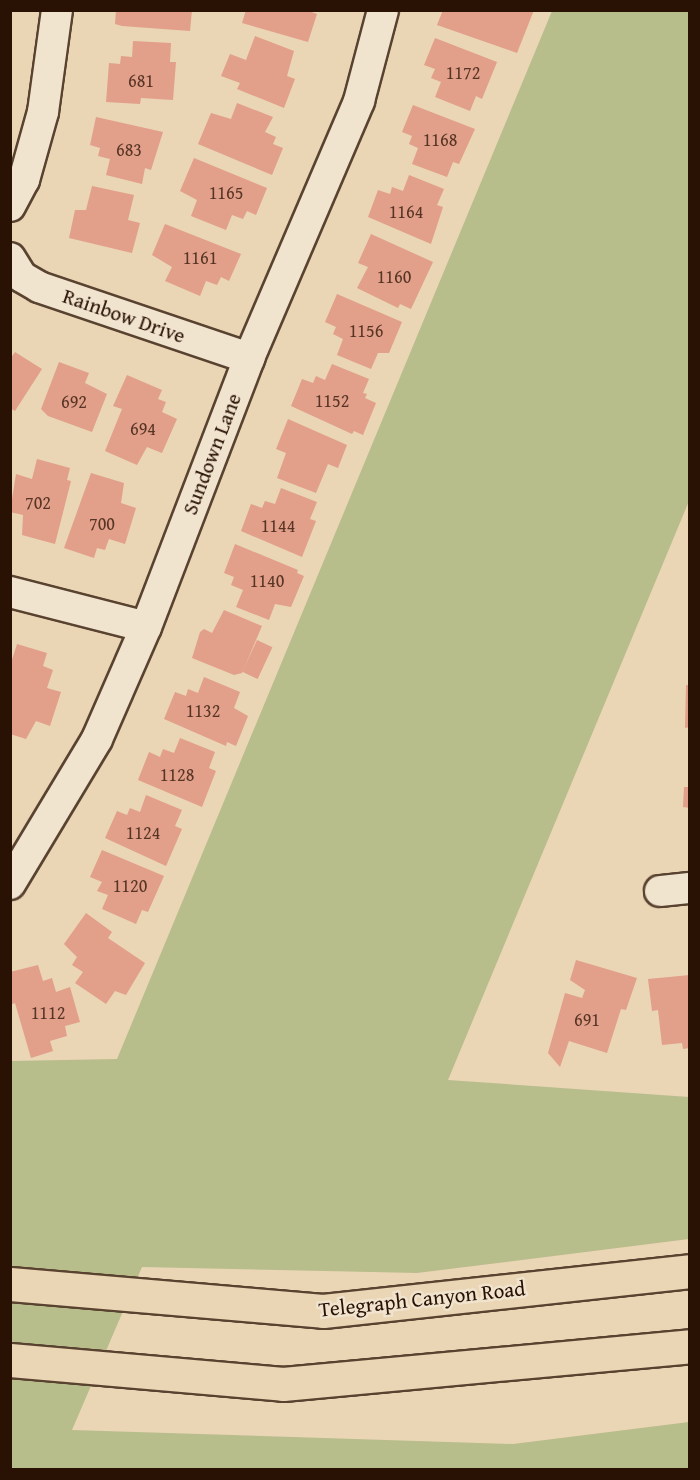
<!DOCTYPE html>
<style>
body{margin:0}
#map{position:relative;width:700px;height:1480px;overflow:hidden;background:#ead5b5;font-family:"Gentium Book Plus",serif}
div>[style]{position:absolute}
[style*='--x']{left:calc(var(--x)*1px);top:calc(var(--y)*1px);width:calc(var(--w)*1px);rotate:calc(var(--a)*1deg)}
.green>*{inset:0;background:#b8bd8c}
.building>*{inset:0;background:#e29f89;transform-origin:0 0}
.roads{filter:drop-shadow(2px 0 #594330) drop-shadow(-2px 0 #594330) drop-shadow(0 2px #594330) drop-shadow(0 -2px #594330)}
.minor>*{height:30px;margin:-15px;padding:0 15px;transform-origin:15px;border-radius:15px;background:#f1e4cf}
.major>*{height:33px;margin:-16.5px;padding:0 16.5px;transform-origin:16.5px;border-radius:16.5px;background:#ead5b5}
span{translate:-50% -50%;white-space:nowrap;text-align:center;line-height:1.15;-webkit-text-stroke:5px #f1e4cf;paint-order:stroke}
.number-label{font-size:18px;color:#573525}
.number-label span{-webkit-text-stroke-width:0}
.street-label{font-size:21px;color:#291204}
.frame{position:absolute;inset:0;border:12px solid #291204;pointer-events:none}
</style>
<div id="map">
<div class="green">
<div style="clip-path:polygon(552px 11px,689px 11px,689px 501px,448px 1080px,689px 1097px,689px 1239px,417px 1273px,142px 1267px,72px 1430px,513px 1444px,689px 1422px,689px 1469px,11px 1469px,10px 1061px,117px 1059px)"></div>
</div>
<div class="building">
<div style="clip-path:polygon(116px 10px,192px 10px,190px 31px,122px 26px,115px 24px)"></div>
<div style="clip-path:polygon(246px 10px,306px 10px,317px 14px,308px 42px,242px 23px)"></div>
<div style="clip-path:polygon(443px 10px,534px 10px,517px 53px,437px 25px)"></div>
<div style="clip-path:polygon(255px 36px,294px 51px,287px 76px,295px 79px,284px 108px,237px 89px,240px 83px,221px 76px,230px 54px,246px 60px)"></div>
<div style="clip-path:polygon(435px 38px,497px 62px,482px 99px,476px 96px,470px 111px,435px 97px,441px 82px,431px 78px,435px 69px,424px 65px)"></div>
<div style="clip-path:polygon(133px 41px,171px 43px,170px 62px,176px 62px,173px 100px,141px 98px,140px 104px,106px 102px,109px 63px,120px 64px,121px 56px,132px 57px)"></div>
<div style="clip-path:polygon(237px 103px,273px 117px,265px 132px,276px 137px,273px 144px,283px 148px,272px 175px,198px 144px,211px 113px,231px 119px)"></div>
<div style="clip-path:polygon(413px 105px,475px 129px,459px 164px,453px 162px,447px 177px,412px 164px,418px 148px,409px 144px,412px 136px,402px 132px)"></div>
<div style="clip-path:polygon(96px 117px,163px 132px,151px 170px,145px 168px,142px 184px,106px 175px,110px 159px,98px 156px,100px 148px,90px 145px)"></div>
<div style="clip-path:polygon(194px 158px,267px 188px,256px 215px,247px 211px,243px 219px,232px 215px,226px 230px,191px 216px,197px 200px,180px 191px)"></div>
<div style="clip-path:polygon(409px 175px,444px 189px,437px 205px,443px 207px,431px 244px,368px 217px,378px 190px,390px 194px,392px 187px,403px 191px)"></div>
<div style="clip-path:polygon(92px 186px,134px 195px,128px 220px,140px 223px,132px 253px,69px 238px,75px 210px,86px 210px)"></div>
<div style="clip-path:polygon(165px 224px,241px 254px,229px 281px,221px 277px,217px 285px,206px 281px,200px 296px,165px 281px,172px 267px,152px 255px)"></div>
<div style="clip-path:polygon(371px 234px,433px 262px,411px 309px,400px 304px,398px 308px,357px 288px,368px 267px,358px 263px)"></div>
<div style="clip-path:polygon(337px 294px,402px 322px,389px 353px,378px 353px,371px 369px,337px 355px,343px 339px,333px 334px,336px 327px,325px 322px)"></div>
<div style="clip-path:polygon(15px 352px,42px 369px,15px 411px,10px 408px,10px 359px)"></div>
<div style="clip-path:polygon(59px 362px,89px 373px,85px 383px,107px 394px,92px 432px,48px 416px,41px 409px)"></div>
<div style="clip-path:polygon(332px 364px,369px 379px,363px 393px,367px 394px,365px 398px,376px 403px,363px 435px,354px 431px,352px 434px,291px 406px,302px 379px,313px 383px,316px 376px,325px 380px)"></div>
<div style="clip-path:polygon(127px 375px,162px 390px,158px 399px,166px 402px,162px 412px,177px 419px,162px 453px,147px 447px,137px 465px,105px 451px,122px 409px,113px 406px)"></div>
<div style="clip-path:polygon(288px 419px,347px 445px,338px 468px,328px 464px,316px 493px,277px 478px,286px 453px,276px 449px)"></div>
<div style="clip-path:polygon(37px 459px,70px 468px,67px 480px,71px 481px,55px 544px,22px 535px,23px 515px,10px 512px,16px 474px,32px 479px)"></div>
<div style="clip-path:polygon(91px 473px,124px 483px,121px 503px,136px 508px,125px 544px,109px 539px,105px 550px,97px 548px,94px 558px,64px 548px)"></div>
<div style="clip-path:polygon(281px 488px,317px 502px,310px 519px,316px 521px,302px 557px,241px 531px,251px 504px,262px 508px,265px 501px,275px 504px)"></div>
<div style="clip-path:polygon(235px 544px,298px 570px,297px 573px,304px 576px,291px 607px,275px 604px,269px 620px,236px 607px,243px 590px,231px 585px,234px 577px,224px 573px)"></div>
<div style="clip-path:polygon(224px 610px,262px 626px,242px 673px,234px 675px,192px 658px,200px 632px,204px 629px,212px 633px)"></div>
<div style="left:257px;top:640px;width:17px;height:35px;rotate:25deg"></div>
<div style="clip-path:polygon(17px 644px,47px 653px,43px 666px,53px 670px,47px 688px,61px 692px,50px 726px,36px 721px,26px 739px,10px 734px,10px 666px)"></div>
<div style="clip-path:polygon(204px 677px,240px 692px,234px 708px,248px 716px,236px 746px,227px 742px,226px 746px,164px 719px,175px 692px,186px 696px,188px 689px,198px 693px)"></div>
<div style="clip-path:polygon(686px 685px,690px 685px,690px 727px,685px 728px)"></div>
<div style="clip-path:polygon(180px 738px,215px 752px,209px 768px,216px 771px,202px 807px,138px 780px,149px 752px,160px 757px,163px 749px,174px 753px)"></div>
<div style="clip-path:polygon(684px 787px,690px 787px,690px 808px,683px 807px)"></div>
<div style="clip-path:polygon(146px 795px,182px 810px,175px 826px,182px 829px,166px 866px,105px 838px,117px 811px,127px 815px,130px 808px,140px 812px)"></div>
<div style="clip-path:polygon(102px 850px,164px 876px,148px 912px,142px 910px,136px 924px,102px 909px,108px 895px,97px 891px,102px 882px,90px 877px)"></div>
<div style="clip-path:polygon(86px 913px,112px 932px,108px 938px,145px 963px,126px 995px,115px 991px,106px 1004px,75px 983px,83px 972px,72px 965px,77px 957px,64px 944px)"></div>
<div style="clip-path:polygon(576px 960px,637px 978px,626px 1010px,621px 1009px,607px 1053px,569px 1041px,560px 1067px,548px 1053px,565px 993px,582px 998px,585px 990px,570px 980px)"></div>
<div style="clip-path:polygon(38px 965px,43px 981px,52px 978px,56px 992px,70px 987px,80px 1022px,65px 1026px,67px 1036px,50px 1041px,53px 1051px,31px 1058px,15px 1003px,10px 1005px,10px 972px)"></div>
<div style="clip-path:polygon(690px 975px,690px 1048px,683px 1049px,682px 1043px,662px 1045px,658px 1010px,652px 1011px,648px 979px)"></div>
</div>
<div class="roads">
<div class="minor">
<div style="--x:10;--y:206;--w:30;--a:-62"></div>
<div style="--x:24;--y:180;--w:71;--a:-74.4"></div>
<div style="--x:43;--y:112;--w:103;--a:-82.2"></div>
<div style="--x:10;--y:258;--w:22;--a:58"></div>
<div style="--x:22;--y:277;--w:20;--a:30"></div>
<div style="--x:39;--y:287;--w:222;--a:18.7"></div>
<div style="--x:10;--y:592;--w:140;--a:14.4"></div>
<div style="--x:10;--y:884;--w:169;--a:-59"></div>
<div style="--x:97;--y:739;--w:122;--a:-66.4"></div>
<div style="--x:146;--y:627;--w:288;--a:-69"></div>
<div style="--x:249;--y:358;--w:280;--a:-66.8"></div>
<div style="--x:359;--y:101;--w:94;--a:-75.2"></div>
<div style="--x:660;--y:891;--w:30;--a:-6"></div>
</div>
<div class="major">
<div style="--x:10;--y:1284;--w:314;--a:4.9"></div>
<div style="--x:323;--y:1311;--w:369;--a:-6.2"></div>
<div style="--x:10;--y:1360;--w:274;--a:5"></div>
<div style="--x:283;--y:1384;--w:409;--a:-5.3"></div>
</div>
</div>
<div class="number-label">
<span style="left:463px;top:73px">1172</span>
<span style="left:141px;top:81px">681</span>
<span style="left:440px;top:140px">1168</span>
<span style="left:129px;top:150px">683</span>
<span style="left:226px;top:193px">1165</span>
<span style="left:406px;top:212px">1164</span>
<span style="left:200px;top:258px">1161</span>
<span style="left:394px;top:277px">1160</span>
<span style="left:366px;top:331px">1156</span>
<span style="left:332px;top:401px">1152</span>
<span style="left:74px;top:402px">692</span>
<span style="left:143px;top:429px">694</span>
<span style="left:38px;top:503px">702</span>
<span style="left:102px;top:524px">700</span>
<span style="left:278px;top:526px">1144</span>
<span style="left:267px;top:581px">1140</span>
<span style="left:203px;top:711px">1132</span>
<span style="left:177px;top:775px">1128</span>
<span style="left:143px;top:833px">1124</span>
<span style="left:130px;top:886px">1120</span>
<span style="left:48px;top:1013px">1112</span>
<span style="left:587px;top:1020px">691</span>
</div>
<div class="street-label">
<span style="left:124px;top:316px;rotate:19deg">Rainbow Drive</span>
<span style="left:212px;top:454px;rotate:-69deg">Sundown Lane</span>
<span style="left:422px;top:1299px;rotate:-6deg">Telegraph Canyon Road</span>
</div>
<div class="frame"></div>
</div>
